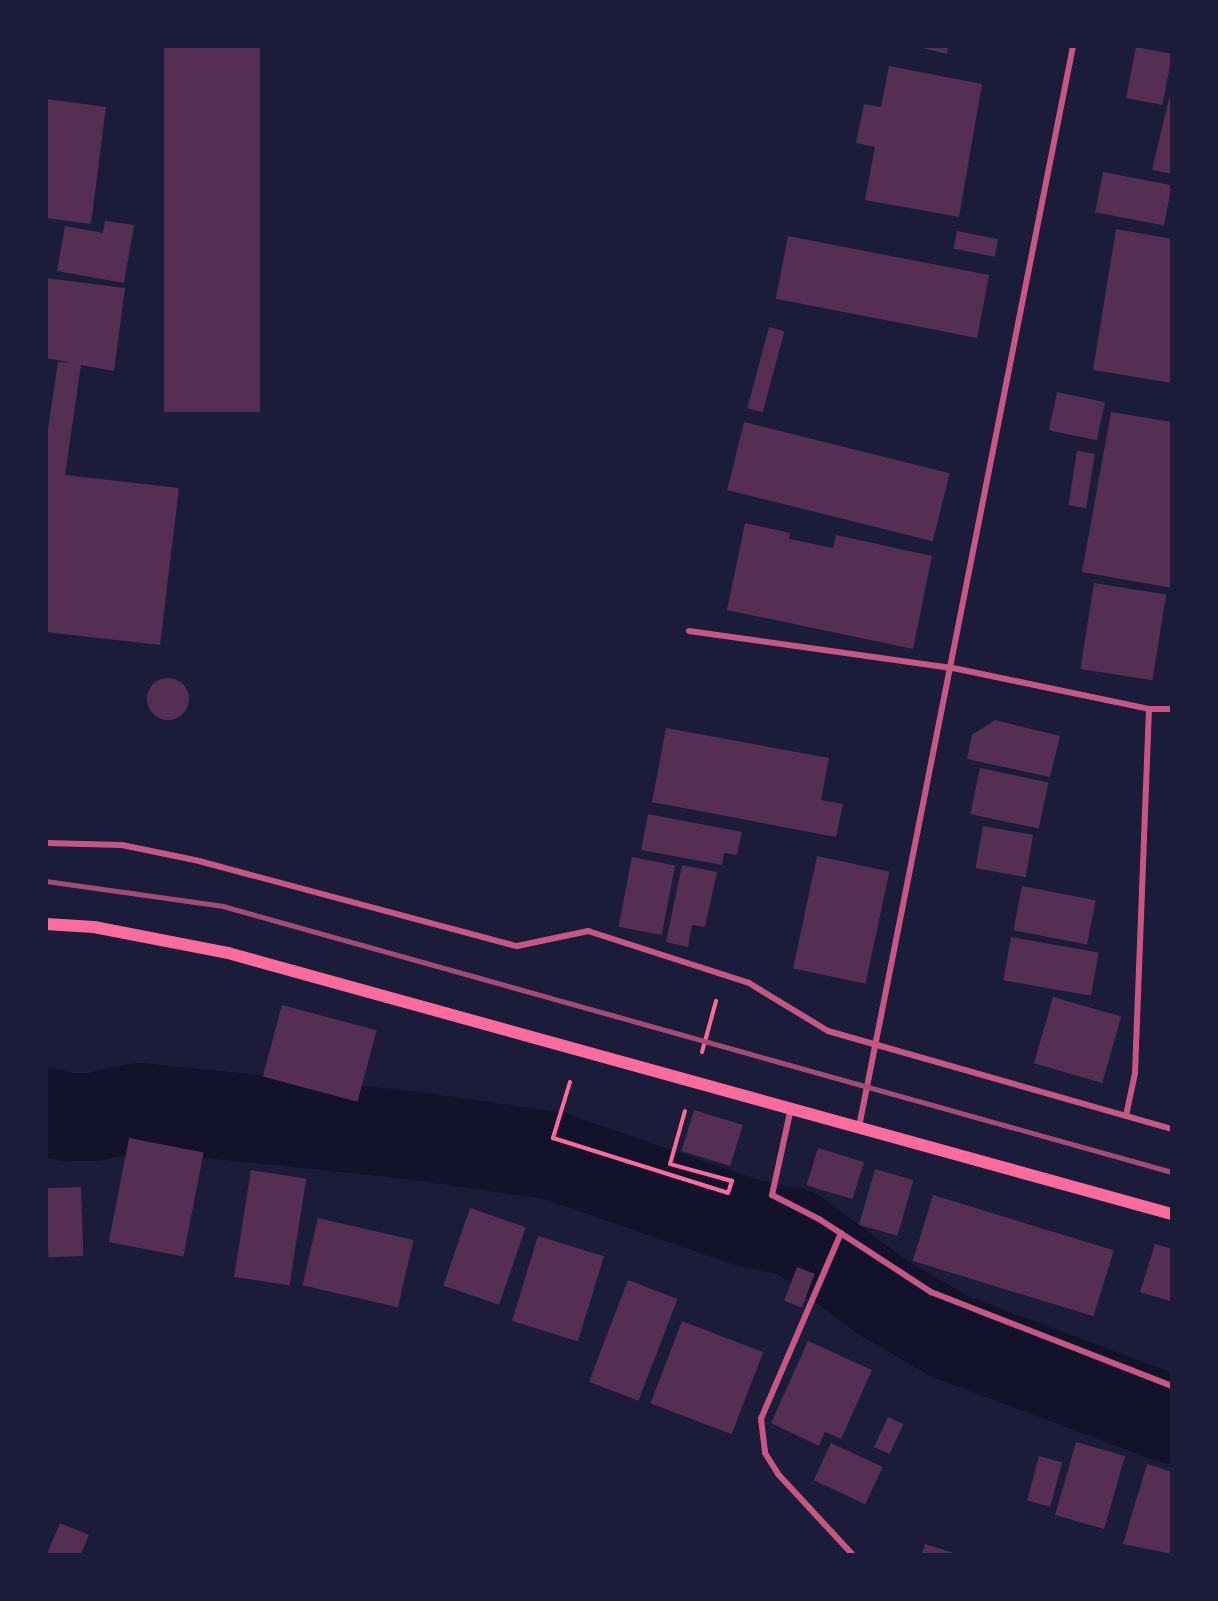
<!DOCTYPE html>
<style>
body{margin:0}
#map{position:relative;width:1218px;height:1601px;overflow:hidden;background:#1b1b3a;font-family:"Exo 2",sans-serif}
div>[style]{position:absolute}
[style*='--x']{left:calc(var(--x)*1px);top:calc(var(--y)*1px);width:calc(var(--w)*1px);rotate:calc(var(--a)*1deg)}
.river>*{height:88px;margin:-44px;padding:0 44px;transform-origin:44px;border-radius:44px;background:#12122b}
.building>*{inset:0;background:#542f53;transform-origin:0 0}
.round{border-radius:50%}
.path>*{height:4px;margin:-2px;padding:0 2px;transform-origin:2px;border-radius:2px;background:#ff6b9d}
.minor>*{height:6px;margin:-3px;padding:0 3px;transform-origin:3px;border-radius:3px;background:#c65784}
.secondary>*{height:12px;margin:-6px;padding:0 6px;transform-origin:6px;border-radius:6px;background:#ff6b9d}
.rail>*{height:4.5px;margin:-2.25px;padding:0 2.25px;transform-origin:2.25px;border-radius:2.25px;background:#a44b75}
span{translate:-50% -50%;white-space:nowrap;text-align:center;line-height:1.15;-webkit-text-stroke:6px #1b1b3a;paint-order:stroke}
.frame{position:absolute;inset:0;border:48px solid #1b1b3a;pointer-events:none}
</style>
<div id="map">
<div class="river">
<div style="--x:46;--y:1112;--w:23;--a:13"></div>
<div style="--x:68;--y:1117;--w:25;--a:0"></div>
<div style="--x:93;--y:1117;--w:47;--a:-12.3"></div>
<div style="--x:139;--y:1107;--w:271;--a:5.9"></div>
<div style="--x:409;--y:1135;--w:147;--a:8.2"></div>
<div style="--x:554;--y:1156;--w:206;--a:19"></div>
<div style="--x:749;--y:1223;--w:48;--a:12"></div>
<div style="--x:796;--y:1233;--w:111;--a:36.6"></div>
<div style="--x:885;--y:1299;--w:74;--a:30"></div>
<div style="--x:949;--y:1336;--w:238;--a:20.6"></div>
</div>
<div class="building">
<div style="left:164px;top:46px;width:96px;height:366px"></div>
<div style="clip-path:polygon(914px 46px,948px 46px,947px 54px)"></div>
<div style="left:1136px;top:47px;width:37px;height:52px;rotate:11deg"></div>
<div style="clip-path:polygon(889px 66px,982px 84px,959px 217px,865px 200px,875px 147px,856px 143px,864px 104px,881px 107px)"></div>
<div style="clip-path:polygon(1172px 86px,1172px 174px,1152px 170px)"></div>
<div style="clip-path:polygon(46px 99px,106px 107px,91px 224px,46px 218px)"></div>
<div style="left:1103px;top:172px;width:70px;height:41px;rotate:11deg"></div>
<div style="clip-path:polygon(105px 221px,134px 225px,124px 283px,57px 271px,65px 226px,103px 233px)"></div>
<div style="clip-path:polygon(1116px 229px,1172px 239px,1172px 383px,1093px 370px)"></div>
<div style="left:957px;top:231px;width:42px;height:18px;rotate:11deg"></div>
<div style="left:788px;top:236px;width:205px;height:64px;rotate:11deg"></div>
<div style="clip-path:polygon(46px 278px,125px 288px,114px 371px,81px 365px,65px 475px,179px 488px,160px 645px,46px 632px,46px 441px,58px 362px,72px 363px,46px 358px)"></div>
<div style="left:769px;top:327px;width:16px;height:84px;rotate:15deg"></div>
<div style="left:1057px;top:392px;width:49px;height:39px;rotate:12deg"></div>
<div style="clip-path:polygon(1111px 412px,1172px 422px,1172px 588px,1082px 572px)"></div>
<div style="left:744px;top:422px;width:212px;height:70px;rotate:14deg"></div>
<div style="left:1077px;top:451px;width:18px;height:55px;rotate:9deg"></div>
<div style="clip-path:polygon(745px 523px,790px 533px,789px 539px,833px 548px,836px 535px,932px 556px,913px 649px,727px 610px)"></div>
<div style="left:1094px;top:583px;width:73px;height:87px;rotate:9deg"></div>
<div class="round" style="left:147px;top:678px;width:42px;height:42px"></div>
<div style="clip-path:polygon(995px 720px,1060px 736px,1050px 777px,967px 759px,972px 735px)"></div>
<div style="clip-path:polygon(666px 728px,829px 758px,821px 800px,843px 804px,836px 837px,652px 802px)"></div>
<div style="left:980px;top:768px;width:70px;height:47px;rotate:12deg"></div>
<div style="clip-path:polygon(648px 814px,742px 832px,737px 855px,724px 853px,722px 865px,641px 850px)"></div>
<div style="left:983px;top:826px;width:51px;height:43px;rotate:10deg"></div>
<div style="left:817px;top:856px;width:74px;height:115px;rotate:12deg"></div>
<div style="left:632px;top:857px;width:44px;height:71px;rotate:11deg"></div>
<div style="clip-path:polygon(682px 865px,717px 872px,705px 927px,692px 925px,688px 947px,666px 942px)"></div>
<div style="left:1022px;top:886px;width:75px;height:45px;rotate:11deg"></div>
<div style="left:1011px;top:937px;width:89px;height:44px;rotate:10deg"></div>
<div style="left:1053px;top:997px;width:71px;height:69px;rotate:16deg"></div>
<div style="left:282px;top:1005px;width:98px;height:74px;rotate:15deg"></div>
<div style="left:694px;top:1110px;width:51px;height:43px;rotate:17deg"></div>
<div style="left:129px;top:1138px;width:76px;height:106px;rotate:11deg"></div>
<div style="left:818px;top:1148px;width:48px;height:39px;rotate:17deg"></div>
<div style="left:875px;top:1169px;width:40px;height:58px;rotate:16deg"></div>
<div style="left:251px;top:1170px;width:56px;height:108px;rotate:9deg"></div>
<div style="left:81px;top:1187px;width:69px;height:35px;rotate:88deg"></div>
<div style="left:933px;top:1195px;width:189px;height:69px;rotate:17deg"></div>
<div style="left:470px;top:1208px;width:59px;height:82px;rotate:19deg"></div>
<div style="left:318px;top:1218px;width:98px;height:69px;rotate:13deg"></div>
<div style="left:538px;top:1236px;width:69px;height:89px;rotate:17deg"></div>
<div style="clip-path:polygon(1155px 1244px,1172px 1249px,1170px 1301px,1140px 1292px)"></div>
<div style="left:797px;top:1267px;width:19px;height:36px;rotate:21deg"></div>
<div style="left:628px;top:1280px;width:53px;height:109px;rotate:21deg"></div>
<div style="left:682px;top:1321px;width:87px;height:88px;rotate:21deg"></div>
<div style="clip-path:polygon(808px 1341px,872px 1370px,841px 1439px,825px 1432px,819px 1446px,771px 1423px)"></div>
<div style="left:888px;top:1417px;width:17px;height:33px;rotate:25deg"></div>
<div style="left:1076px;top:1442px;width:51px;height:76px;rotate:16deg"></div>
<div style="left:831px;top:1443px;width:57px;height:41px;rotate:25deg"></div>
<div style="left:1039px;top:1456px;width:24px;height:46px;rotate:15deg"></div>
<div style="clip-path:polygon(1147px 1464px,1172px 1472px,1172px 1554px,1123px 1544px)"></div>
<div style="clip-path:polygon(60px 1523px,89px 1535px,81px 1554px,47px 1554px)"></div>
<div style="clip-path:polygon(925px 1544px,957px 1554px,922px 1554px)"></div>
</div>
<div class="path">
<div style="--x:702;--y:1052;--w:53;--a:-74.6"></div>
<div style="--x:570;--y:1082;--w:59;--a:106.9"></div>
<div style="--x:553;--y:1138;--w:183;--a:17.4"></div>
<div style="--x:728;--y:1193;--w:13;--a:-72"></div>
<div style="--x:732;--y:1181;--w:64;--a:-164.7"></div>
<div style="--x:670;--y:1164;--w:55;--a:-74.2"></div>
</div>
<div class="minor">
<div style="--x:689;--y:631;--w:267;--a:8"></div>
<div style="--x:953;--y:668;--w:200;--a:11.8"></div>
<div style="--x:1149;--y:709;--w:23;--a:0"></div>
<div style="--x:46;--y:843;--w:76;--a:1.5"></div>
<div style="--x:122;--y:845;--w:79;--a:11.7"></div>
<div style="--x:199;--y:861;--w:329;--a:15"></div>
<div style="--x:517;--y:946;--w:73;--a:-11.9"></div>
<div style="--x:588;--y:931;--w:169;--a:17.9"></div>
<div style="--x:749;--y:983;--w:92;--a:31.3"></div>
<div style="--x:828;--y:1031;--w:358;--a:15.9"></div>
<div style="--x:791;--y:1108;--w:89;--a:102.3"></div>
<div style="--x:772;--y:1195;--w:53;--a:27.1"></div>
<div style="--x:819;--y:1219;--w:134;--a:33.1"></div>
<div style="--x:931;--y:1292;--w:259;--a:21.3"></div>
<div style="--x:1126;--y:1116;--w:44;--a:-78.2"></div>
<div style="--x:1135;--y:1073;--w:364;--a:-87.8"></div>
<div style="--x:859;--y:1127;--w:1102;--a:-78.8"></div>
<div style="--x:841;--y:1233;--w:202;--a:113.3"></div>
<div style="--x:761;--y:1419;--w:34;--a:83"></div>
<div style="--x:765;--y:1453;--w:25;--a:58"></div>
<div style="--x:778;--y:1474;--w:109;--a:47.2"></div>
</div>
<div class="secondary">
<div style="--x:46;--y:924;--w:48;--a:3.6"></div>
<div style="--x:94;--y:927;--w:136;--a:11"></div>
<div style="--x:228;--y:953;--w:979;--a:15.46"></div>
</div>
<div class="rail">
<div style="--x:46;--y:881;--w:179;--a:8"></div>
<div style="--x:223;--y:906;--w:986;--a:15.66"></div>
</div>
<div class="frame"></div>
</div>
